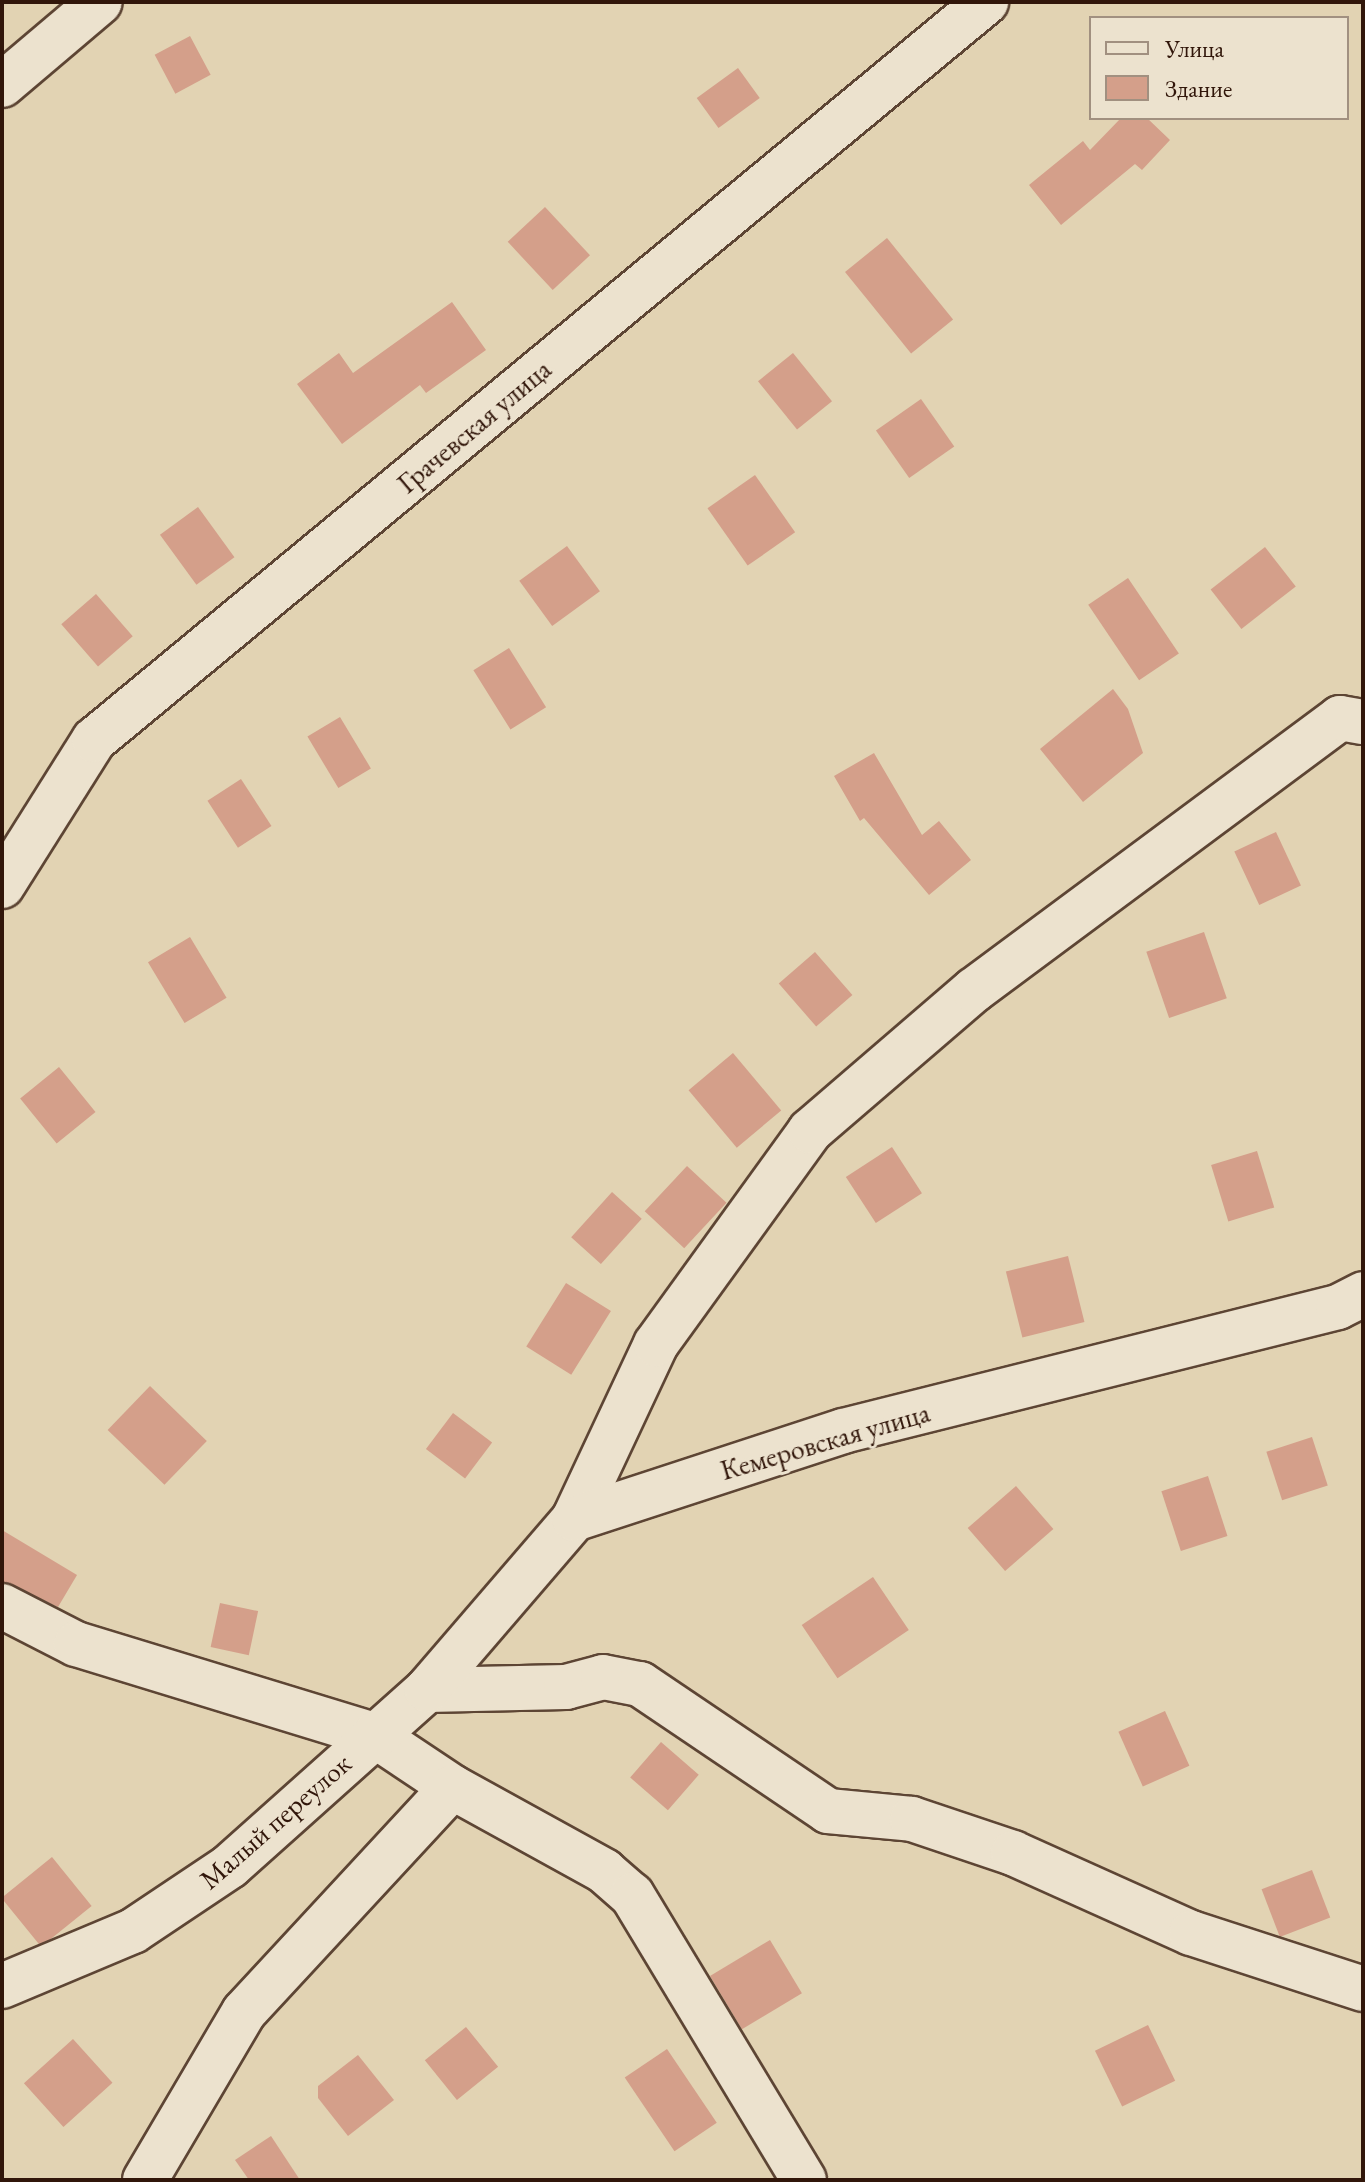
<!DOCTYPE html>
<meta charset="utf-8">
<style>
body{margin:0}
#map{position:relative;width:1365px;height:2182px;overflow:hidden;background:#e2d3b3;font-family:"EB Garamond",serif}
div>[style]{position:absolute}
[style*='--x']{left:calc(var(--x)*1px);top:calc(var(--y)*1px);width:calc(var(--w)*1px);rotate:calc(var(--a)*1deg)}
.building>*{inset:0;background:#d49f8a;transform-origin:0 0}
.roads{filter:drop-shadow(2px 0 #5d4534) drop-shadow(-2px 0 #5d4534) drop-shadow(0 2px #5d4534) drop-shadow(0 -2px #5d4534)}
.minor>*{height:44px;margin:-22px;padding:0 22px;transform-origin:22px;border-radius:22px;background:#ece2ce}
span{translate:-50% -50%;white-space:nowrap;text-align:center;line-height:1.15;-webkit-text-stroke:6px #ece2ce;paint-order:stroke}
.street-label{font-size:28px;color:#31160a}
.frame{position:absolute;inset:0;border:4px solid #31160a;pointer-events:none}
.legend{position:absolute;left:1089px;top:16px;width:260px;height:104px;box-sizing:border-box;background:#ece2ce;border:2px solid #a19080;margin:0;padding:10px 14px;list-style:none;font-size:24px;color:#31160a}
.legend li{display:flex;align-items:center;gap:16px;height:40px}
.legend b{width:40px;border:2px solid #a19080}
</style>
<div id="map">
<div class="building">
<div style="left:190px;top:36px;width:44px;height:40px;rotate:62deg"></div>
<div style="left:738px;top:68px;width:37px;height:51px;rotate:54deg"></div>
<div style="clip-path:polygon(1121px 118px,1147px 118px,1170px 140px,1142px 170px,1135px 164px,1061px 225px,1029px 185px,1083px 141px,1090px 150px)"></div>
<div style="left:545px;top:207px;width:66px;height:51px;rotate:47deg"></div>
<div style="left:887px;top:238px;width:105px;height:54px;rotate:51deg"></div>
<div style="clip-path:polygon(452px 302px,486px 350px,426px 393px,420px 385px,342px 444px,297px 384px,339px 353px,353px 373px)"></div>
<div style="left:793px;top:353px;width:62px;height:45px;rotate:51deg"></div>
<div style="left:921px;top:399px;width:58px;height:55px;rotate:55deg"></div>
<div style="left:755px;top:475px;width:70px;height:58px;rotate:55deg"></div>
<div style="left:198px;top:507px;width:62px;height:47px;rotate:54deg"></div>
<div style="left:567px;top:546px;width:56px;height:59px;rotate:54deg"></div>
<div style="left:1265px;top:547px;width:50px;height:69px;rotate:52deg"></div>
<div style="left:1128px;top:578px;width:91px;height:48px;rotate:56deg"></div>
<div style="left:96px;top:594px;width:56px;height:46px;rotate:49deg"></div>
<div style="left:509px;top:648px;width:70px;height:42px;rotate:58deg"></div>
<div style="clip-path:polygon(1113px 689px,1128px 709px,1143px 753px,1083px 802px,1040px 749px)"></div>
<div style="left:340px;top:717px;width:60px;height:38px;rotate:59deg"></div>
<div style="clip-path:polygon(874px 753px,922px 835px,939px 821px,971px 860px,929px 895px,864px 818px,860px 821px,834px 776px)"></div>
<div style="left:241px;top:779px;width:56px;height:40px;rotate:57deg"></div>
<div style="left:1276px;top:832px;width:59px;height:46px;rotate:65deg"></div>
<div style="left:1204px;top:932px;width:70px;height:61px;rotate:71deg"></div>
<div style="left:190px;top:937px;width:71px;height:49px;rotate:59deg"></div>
<div style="left:815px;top:952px;width:57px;height:48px;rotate:49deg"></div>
<div style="left:733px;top:1053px;width:75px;height:58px;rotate:50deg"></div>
<div style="left:59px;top:1067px;width:58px;height:50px;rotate:51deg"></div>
<div style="left:892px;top:1147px;width:55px;height:55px;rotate:57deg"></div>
<div style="left:1257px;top:1151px;width:59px;height:48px;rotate:73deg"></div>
<div style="left:687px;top:1166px;width:54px;height:62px;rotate:43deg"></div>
<div style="left:612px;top:1192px;width:40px;height:61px;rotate:42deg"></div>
<div style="left:1068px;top:1256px;width:68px;height:64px;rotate:76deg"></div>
<div style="left:566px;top:1283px;width:53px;height:75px;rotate:32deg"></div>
<div style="left:150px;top:1386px;width:79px;height:61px;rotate:44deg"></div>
<div style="left:453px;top:1413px;width:49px;height:45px;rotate:37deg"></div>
<div style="left:1312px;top:1437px;width:51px;height:48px;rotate:72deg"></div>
<div style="left:1208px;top:1476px;width:63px;height:49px;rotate:72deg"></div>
<div style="left:1016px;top:1486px;width:57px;height:64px;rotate:49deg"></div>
<div style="clip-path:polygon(2px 1530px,77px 1575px,58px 1607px,2px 1581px)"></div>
<div style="left:873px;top:1577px;width:64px;height:86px;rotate:56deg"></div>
<div style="left:220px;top:1603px;width:39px;height:45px;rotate:12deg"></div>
<div style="left:1165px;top:1711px;width:60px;height:51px;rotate:66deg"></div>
<div style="left:661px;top:1742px;width:50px;height:47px;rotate:41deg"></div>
<div style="left:52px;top:1857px;width:63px;height:65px;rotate:51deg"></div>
<div style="left:1312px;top:1870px;width:51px;height:54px;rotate:69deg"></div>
<div style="left:770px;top:1940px;width:62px;height:70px;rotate:59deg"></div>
<div style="left:1148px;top:2025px;width:62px;height:59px;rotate:64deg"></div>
<div style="left:466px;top:2027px;width:51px;height:53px;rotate:51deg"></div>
<div style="left:73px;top:2039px;width:59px;height:66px;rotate:48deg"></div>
<div style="left:667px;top:2049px;width:89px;height:51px;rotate:56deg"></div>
<div style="clip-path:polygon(358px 2055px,394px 2100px,348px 2136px,318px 2098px,318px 2086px)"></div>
<div style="clip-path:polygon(271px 2136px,300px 2180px,249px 2180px,235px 2160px)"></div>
</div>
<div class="roads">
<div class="minor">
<div style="--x:2;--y:85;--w:128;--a:-40.3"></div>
<div style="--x:2;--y:886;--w:173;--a:-57.8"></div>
<div style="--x:94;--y:740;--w:1158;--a:-39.6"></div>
<div style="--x:574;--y:1519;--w:193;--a:-64.9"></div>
<div style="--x:656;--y:1344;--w:263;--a:-54.1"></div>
<div style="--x:810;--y:1131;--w:216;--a:-40.7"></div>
<div style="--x:974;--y:990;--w:456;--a:-36.6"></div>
<div style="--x:1340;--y:718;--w:23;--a:10"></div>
<div style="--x:2;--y:1606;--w:83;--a:27.2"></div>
<div style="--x:76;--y:1644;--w:312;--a:17"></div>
<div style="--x:374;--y:1735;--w:94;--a:33.7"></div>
<div style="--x:452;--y:1787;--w:174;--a:28.9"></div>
<div style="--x:604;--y:1871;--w:37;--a:41"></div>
<div style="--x:632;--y:1895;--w:333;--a:58.9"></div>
<div style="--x:427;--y:1690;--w:139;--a:-1.2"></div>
<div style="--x:566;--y:1687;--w:38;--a:-15"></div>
<div style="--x:603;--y:1677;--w:38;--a:11"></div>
<div style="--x:640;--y:1684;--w:227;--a:34"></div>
<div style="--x:828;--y:1811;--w:84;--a:5.4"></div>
<div style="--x:912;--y:1819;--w:107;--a:18.6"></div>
<div style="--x:1013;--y:1853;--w:195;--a:24.2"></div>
<div style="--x:1191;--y:1933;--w:181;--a:18"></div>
<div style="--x:2;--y:1986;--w:142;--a:-22.8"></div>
<div style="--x:133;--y:1931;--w:117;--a:-33.8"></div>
<div style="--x:230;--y:1866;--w:264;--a:-41.8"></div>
<div style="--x:427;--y:1690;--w:225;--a:-49.3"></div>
<div style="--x:574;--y:1519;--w:283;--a:-18.1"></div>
<div style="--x:843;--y:1431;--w:510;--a:-14.06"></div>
<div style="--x:1338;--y:1307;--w:28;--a:-27"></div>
<div style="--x:145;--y:2180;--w:195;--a:-59.5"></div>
<div style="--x:244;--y:2012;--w:306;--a:-47.2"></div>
</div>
</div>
<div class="street-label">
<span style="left:474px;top:426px;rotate:-40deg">Грачевская улица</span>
<span style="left:825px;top:1441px;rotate:-16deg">Кемеровская улица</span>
<span style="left:275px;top:1821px;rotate:-41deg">Малый переулок</span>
</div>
<div class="frame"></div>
<ul class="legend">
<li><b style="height:10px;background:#ece2ce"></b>Улица</li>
<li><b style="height:22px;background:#d49f8a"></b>Здание</li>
</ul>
</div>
